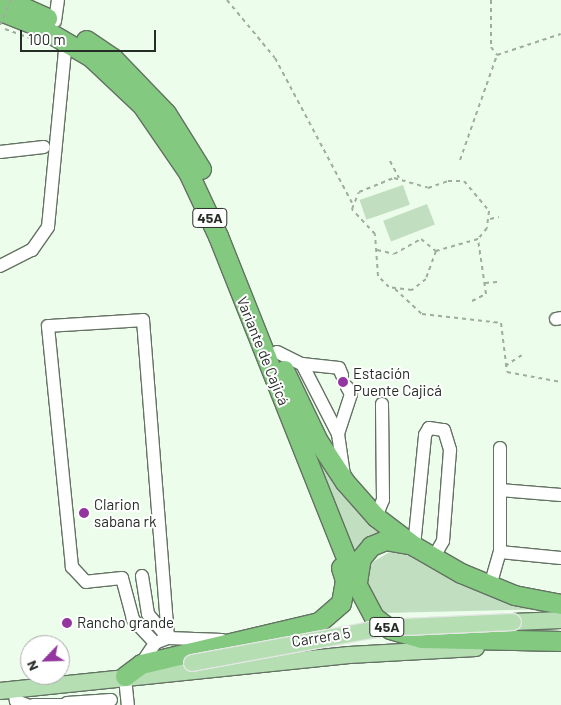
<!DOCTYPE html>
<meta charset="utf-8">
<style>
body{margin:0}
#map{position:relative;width:561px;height:705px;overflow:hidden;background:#ecfdeb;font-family:Barlow,sans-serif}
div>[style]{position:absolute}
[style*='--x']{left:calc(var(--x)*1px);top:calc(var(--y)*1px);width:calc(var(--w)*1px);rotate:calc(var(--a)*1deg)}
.green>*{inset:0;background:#c2dec0;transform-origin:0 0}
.path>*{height:2px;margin-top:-1px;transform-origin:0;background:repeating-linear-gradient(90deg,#9fac9e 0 4px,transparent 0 8px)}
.roads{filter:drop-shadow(1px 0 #637262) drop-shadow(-1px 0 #637262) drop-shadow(0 1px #637262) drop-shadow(0 -1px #637262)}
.minor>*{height:12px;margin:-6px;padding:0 6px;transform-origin:6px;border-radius:6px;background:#fff}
.major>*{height:16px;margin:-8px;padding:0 8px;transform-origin:8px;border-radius:8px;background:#b5dfb3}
.highway>*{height:19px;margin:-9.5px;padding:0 9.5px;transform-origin:9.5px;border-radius:9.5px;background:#83ca80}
.path-bridge>*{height:2px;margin-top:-1px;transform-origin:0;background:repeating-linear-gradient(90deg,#9fac9e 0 4px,transparent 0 8px)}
.bridges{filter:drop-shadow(1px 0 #e5e6e5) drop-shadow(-1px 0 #e5e6e5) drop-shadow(0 1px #e5e6e5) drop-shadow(0 -1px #e5e6e5)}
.major-bridge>*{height:16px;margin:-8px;padding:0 8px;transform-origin:8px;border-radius:8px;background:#b5dfb3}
.dots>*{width:14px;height:14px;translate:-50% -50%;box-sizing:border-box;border:2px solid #fff;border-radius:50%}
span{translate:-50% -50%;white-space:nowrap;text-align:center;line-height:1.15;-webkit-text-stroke:4px #fff;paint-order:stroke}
.shield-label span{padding:1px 4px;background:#fff;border:1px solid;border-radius:4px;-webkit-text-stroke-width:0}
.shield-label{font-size:14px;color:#262d26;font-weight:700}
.street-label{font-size:15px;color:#262d26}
.poi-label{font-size:15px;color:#262d26}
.left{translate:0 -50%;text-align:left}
.north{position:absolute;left:20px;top:635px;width:50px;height:50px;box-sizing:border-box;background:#fff;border:1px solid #a8aba8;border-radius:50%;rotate:246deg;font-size:14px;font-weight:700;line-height:20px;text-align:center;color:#262d26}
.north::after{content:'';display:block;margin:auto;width:18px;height:22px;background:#94369f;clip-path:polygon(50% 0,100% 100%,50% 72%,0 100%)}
.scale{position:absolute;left:20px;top:30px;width:136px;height:22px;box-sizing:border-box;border:2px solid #262d26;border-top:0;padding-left:6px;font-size:15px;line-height:18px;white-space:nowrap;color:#262d26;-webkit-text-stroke:4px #fff;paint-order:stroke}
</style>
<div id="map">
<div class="green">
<div style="left:403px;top:185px;width:21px;height:46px;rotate:71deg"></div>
<div style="left:427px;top:204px;width:22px;height:47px;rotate:69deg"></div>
<div style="clip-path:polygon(305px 433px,345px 496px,380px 534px,355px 554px)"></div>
<div style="clip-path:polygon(393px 550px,404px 550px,422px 562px,551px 609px,383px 613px,369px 591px,367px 577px,371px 563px)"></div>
</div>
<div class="path">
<div style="--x:227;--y:0;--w:75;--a:50.4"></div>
<div style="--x:275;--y:58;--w:164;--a:62"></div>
<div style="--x:491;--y:0;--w:47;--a:90"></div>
<div style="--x:491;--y:47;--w:10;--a:53"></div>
<div style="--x:5;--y:29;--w:27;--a:20"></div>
<div style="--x:497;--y:55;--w:67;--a:-18.2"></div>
<div style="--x:460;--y:160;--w:111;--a:-70.6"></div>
<div style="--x:390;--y:161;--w:19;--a:62"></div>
<div style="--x:394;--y:178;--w:35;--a:16"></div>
<div style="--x:428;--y:188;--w:21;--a:-19"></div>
<div style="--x:448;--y:181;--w:16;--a:0"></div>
<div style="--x:464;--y:181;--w:39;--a:50"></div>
<div style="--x:489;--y:211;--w:17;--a:97"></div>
<div style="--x:487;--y:228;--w:14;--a:129"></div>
<div style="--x:478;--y:239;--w:44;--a:164.1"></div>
<div style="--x:436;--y:251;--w:30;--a:110"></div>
<div style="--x:426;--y:279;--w:18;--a:142"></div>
<div style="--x:412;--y:290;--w:23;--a:-173"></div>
<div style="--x:389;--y:287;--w:16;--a:-135"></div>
<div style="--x:378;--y:276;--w:42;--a:-94.1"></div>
<div style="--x:375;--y:234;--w:34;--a:-133"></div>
<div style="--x:352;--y:209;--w:18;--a:-68"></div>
<div style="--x:359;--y:192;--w:38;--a:-22"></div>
<div style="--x:490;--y:219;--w:9;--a:-13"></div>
<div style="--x:377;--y:250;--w:17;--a:13"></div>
<div style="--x:394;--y:254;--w:31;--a:-29"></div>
<div style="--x:421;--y:239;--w:19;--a:39"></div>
<div style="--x:485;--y:283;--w:12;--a:-5"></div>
<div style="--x:395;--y:289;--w:37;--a:43"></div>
<div style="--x:422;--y:314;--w:80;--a:6.5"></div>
<div style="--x:501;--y:323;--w:49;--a:83"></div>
<div style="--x:507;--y:372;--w:55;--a:10.5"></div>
<div style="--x:472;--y:301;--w:16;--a:-27"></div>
<div style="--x:486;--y:294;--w:56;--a:-98.3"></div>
<div style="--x:505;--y:366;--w:20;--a:-33"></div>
</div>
<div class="roads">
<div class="minor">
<div style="--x:55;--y:21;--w:21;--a:-82"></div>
<div style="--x:0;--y:152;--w:44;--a:-6.5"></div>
<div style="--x:0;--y:266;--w:36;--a:-27"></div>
<div style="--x:32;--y:250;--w:28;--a:-55"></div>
<div style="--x:48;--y:227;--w:187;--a:-84.5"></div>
<div style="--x:556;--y:319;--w:5;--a:-11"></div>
<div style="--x:277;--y:352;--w:28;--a:26"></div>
<div style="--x:302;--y:364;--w:79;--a:62.8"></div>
<div style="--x:338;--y:434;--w:41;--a:81.7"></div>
<div style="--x:302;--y:364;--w:37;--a:6"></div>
<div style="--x:339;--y:368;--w:8;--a:67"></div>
<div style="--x:338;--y:434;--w:42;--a:-72"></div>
<div style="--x:351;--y:394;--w:8;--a:-120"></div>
<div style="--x:500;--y:490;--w:61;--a:4.7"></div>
<div style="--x:376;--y:517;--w:18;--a:-68"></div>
<div style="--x:383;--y:500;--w:96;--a:-90.6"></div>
<div style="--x:414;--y:546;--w:112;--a:-84.3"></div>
<div style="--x:425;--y:435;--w:8;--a:-60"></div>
<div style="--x:429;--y:428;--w:15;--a:8"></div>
<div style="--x:444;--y:430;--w:21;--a:73"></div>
<div style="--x:450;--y:450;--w:91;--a:94.4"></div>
<div style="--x:443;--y:541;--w:20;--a:120"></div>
<div style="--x:500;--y:552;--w:61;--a:5.6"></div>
<div style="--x:142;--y:576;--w:38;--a:81"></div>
<div style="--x:148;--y:614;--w:25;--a:50"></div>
<div style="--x:490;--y:586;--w:35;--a:-74"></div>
<div style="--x:500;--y:552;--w:104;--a:-90"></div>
<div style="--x:155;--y:643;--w:33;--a:-133"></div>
<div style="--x:133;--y:619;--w:42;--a:-105"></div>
<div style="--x:122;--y:578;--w:36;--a:174"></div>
<div style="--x:86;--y:582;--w:21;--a:-133"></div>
<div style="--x:72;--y:567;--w:242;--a:-95.7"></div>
<div style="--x:48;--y:326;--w:95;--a:-3.6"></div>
<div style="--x:143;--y:320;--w:319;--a:85.5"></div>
<div style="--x:141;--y:664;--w:25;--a:-56"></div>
<div style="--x:155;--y:643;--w:14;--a:-21"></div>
<div style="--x:168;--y:638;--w:54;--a:2.1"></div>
<div style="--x:125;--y:678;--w:27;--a:84"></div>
<div style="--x:14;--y:689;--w:12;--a:81"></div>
<div style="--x:16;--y:701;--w:12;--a:20"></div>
<div style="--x:67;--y:703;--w:44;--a:-3.9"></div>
<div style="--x:33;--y:705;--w:33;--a:0"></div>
</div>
<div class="major">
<div style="--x:513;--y:622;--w:48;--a:-2.4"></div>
<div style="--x:0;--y:691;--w:351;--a:-5.9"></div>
<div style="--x:349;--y:655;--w:127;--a:-3.2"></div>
</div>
<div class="highway">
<div style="--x:7;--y:0;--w:44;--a:24.2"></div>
<div style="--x:0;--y:11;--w:41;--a:21.5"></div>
<div style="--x:38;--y:26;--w:61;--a:30.3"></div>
<div style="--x:91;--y:57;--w:70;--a:43.3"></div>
<div style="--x:142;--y:105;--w:81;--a:55.5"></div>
<div style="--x:188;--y:172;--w:71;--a:64.9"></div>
<div style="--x:218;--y:236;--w:378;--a:68.3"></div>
<div style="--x:358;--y:587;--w:34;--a:62"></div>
<div style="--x:374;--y:617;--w:20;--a:37"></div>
<div style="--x:390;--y:629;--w:33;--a:16"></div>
<div style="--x:422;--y:638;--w:139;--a:1.2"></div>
<div style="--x:86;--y:40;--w:32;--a:34"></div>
<div style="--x:113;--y:58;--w:76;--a:46.1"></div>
<div style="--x:166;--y:113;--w:66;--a:58"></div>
<div style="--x:284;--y:370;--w:79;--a:64.4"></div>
<div style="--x:318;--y:441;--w:49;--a:56.6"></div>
<div style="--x:345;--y:482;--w:47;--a:48.5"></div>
<div style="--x:376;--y:517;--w:48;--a:37.3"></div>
<div style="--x:414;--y:546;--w:54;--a:29.9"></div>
<div style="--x:461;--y:573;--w:57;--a:22.5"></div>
<div style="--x:514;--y:595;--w:48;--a:10.8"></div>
<div style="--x:357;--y:582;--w:24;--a:-81"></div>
<div style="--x:361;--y:558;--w:16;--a:-50"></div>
<div style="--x:371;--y:546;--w:15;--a:-23"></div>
<div style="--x:385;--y:540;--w:23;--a:10"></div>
<div style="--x:125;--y:676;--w:20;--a:-37"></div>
<div style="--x:141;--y:664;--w:183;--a:-13.3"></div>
<div style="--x:319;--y:622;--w:29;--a:-41"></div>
<div style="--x:341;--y:603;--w:23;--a:-80"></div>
<div style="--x:345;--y:580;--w:13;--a:-108"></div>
</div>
</div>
<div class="path-bridge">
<div style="--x:0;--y:25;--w:27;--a:-66"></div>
</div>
<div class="bridges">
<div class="major-bridge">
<div style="--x:192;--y:663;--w:194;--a:-10.4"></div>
<div style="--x:383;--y:628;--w:130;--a:-2.6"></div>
</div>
</div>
<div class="dots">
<div style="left:343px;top:382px;background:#94369f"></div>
<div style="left:84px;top:513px;background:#94369f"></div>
<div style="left:67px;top:623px;background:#94369f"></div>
</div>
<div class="shield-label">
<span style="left:210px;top:218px">45A</span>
<span style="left:387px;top:627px">45A</span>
</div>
<div class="street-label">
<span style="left:263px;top:351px;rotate:68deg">Variante de Cajicá</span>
<span style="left:321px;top:637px;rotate:-9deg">Carrera 5</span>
</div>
<div class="poi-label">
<span class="left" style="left:353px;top:382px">Estación<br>Puente Cajicá</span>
<span class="left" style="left:94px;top:513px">Clarion<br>sabana rk</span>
<span class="left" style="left:77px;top:623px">Rancho grande</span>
</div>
<div class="north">N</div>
<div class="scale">100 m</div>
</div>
